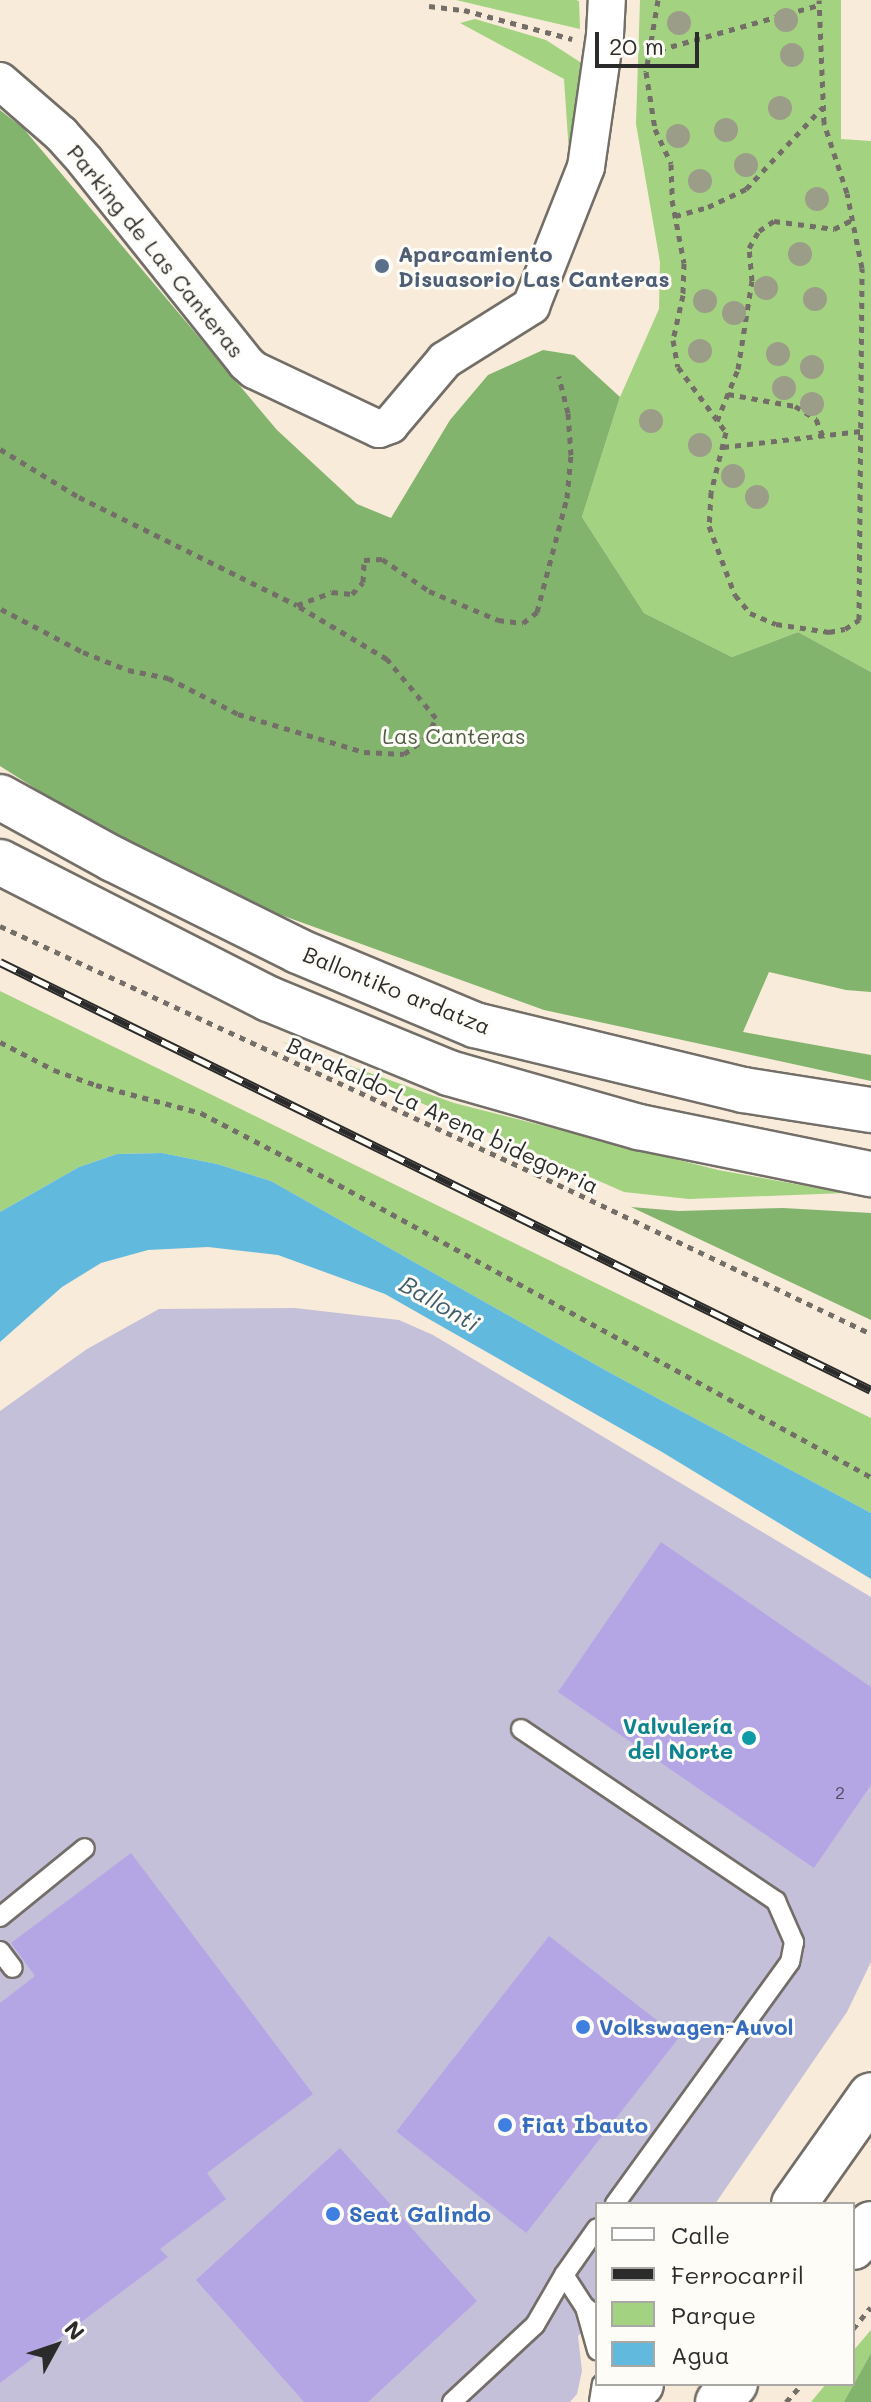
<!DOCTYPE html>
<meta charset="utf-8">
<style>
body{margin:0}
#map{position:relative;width:871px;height:2402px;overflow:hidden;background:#f8ebda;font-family:Mali,sans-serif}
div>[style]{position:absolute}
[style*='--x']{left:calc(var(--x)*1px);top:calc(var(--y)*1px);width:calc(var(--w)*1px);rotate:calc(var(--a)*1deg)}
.industrial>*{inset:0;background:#c5c0da}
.green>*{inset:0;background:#a3d280}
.forest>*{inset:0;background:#82b46e}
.water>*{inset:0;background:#61b9de}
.building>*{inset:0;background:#b4a6e5;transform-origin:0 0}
.path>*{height:5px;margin-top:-2.5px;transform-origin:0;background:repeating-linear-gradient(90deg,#736e68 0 6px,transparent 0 12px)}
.roads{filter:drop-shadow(2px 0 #736e68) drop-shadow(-2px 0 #736e68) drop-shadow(0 2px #736e68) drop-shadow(0 -2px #736e68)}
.lane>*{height:18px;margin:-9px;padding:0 9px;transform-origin:9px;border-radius:9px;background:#fff}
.street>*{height:36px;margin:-18px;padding:0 18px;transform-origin:18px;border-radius:18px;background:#fff}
.primary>*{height:44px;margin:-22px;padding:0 22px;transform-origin:22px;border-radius:22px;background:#fff}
.rail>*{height:9px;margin-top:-4.5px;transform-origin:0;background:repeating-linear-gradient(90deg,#fdfcf7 0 18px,#2b2b2b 0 36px);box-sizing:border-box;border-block:2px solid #2b2b2b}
.trees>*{width:24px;height:24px;margin:-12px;border-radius:50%;background:#9b9d88}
.dots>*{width:22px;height:22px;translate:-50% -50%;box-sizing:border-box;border:4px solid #fdfcf7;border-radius:50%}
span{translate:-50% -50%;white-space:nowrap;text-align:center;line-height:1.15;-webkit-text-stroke:6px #fdfcf7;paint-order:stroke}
.number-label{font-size:18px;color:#4d4a5a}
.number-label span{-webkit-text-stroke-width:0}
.street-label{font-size:22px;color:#2b2b2b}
.service-label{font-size:22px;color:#4e5e75;font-weight:700}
.left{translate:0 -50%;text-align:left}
.park-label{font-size:22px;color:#4f5d44}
.culture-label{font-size:22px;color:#0d838f;font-weight:700}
.right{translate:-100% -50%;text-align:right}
.shop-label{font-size:22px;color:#366cbe;font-weight:700}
.water-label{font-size:24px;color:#3e5d6a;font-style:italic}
.legend{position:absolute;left:595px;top:2202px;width:260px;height:184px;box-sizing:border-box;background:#fdfcf7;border:2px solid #a9a8a5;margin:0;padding:10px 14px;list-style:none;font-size:24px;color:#2b2b2b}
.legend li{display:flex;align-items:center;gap:16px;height:40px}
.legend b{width:40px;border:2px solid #a9a8a5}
.north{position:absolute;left:16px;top:2306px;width:80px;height:80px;-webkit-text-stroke:6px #fdfcf7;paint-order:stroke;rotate:50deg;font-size:22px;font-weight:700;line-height:32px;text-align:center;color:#2b2b2b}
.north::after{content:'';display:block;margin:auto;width:28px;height:36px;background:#2b2b2b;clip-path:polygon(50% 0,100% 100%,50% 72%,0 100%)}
.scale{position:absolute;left:595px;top:32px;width:104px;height:36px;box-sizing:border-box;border:4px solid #2b2b2b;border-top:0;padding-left:10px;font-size:24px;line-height:28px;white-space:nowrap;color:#2b2b2b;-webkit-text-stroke:6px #fdfcf7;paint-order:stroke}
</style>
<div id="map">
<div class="industrial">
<div style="clip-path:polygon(295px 1308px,399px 1320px,433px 1335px,871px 1597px,871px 1962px,847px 2012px,715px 2204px,597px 2204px,597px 2317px,578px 2336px,582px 2371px,577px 2394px,570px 2402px,0 2402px,0 1411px,87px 1349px,159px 1309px)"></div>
</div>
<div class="green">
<div style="clip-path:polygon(456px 0,576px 0,579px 1px,580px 29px)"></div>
<div style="clip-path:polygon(640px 0,841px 0,841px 139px,871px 141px,871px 672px,798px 632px,732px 657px,644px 613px,582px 517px,620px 397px,659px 309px,660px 262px,636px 124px)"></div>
<div style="clip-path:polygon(475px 19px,546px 40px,580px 62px,585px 73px,570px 168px,564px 79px,460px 23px)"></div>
<div style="clip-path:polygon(0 991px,871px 1418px,871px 1513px,605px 1370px,271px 1181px,217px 1164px,162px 1153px,117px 1154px,79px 1167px,0 1212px)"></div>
<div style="clip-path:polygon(280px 1041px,454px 1103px,718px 1170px,845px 1193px,689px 1199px,624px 1192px)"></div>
<div style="clip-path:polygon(871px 2330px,871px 2353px,844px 2402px,811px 2402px,826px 2384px,853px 2384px,853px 2351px)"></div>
</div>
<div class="forest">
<div style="clip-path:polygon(0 110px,23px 128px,277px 430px,357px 504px,391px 518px,450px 420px,488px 375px,543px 350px,574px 355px,620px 397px,582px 517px,644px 613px,732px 657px,798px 632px,871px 672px,871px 992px,846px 990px,769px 972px,743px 1032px,871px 1055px,871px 1081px,544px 1010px,173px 876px,0 766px)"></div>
<div style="clip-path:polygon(631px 1207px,679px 1211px,783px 1208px,871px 1213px,871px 1320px)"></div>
<div style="clip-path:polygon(871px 2353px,871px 2402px,844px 2402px,845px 2400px)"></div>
</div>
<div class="water">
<div style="clip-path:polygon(162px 1153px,217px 1164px,271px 1181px,605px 1370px,871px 1513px,871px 1579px,662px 1452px,385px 1294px,278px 1255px,208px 1247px,148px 1250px,101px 1263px,62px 1287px,0 1342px,0 1212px,79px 1167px,117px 1154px)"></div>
</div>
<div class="building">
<div style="clip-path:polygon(661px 1542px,871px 1687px,871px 1785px,814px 1868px,558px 1692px)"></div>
<div style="clip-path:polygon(131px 1853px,313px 2094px,207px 2173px,226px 2199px,160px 2249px,168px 2257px,0 2383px,0 2003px,35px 1976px,11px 1943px)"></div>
<div style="left:549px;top:1936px;width:165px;height:248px;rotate:38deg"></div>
<div style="clip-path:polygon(340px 2148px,477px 2301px,368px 2402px,304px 2402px,196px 2280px)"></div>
</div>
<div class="path">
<div style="--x:658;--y:0;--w:73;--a:99.5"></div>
<div style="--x:646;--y:72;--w:58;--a:81"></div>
<div style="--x:655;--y:129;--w:38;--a:65"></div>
<div style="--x:671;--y:164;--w:36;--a:88"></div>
<div style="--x:672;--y:200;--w:64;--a:79.2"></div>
<div style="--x:684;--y:263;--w:32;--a:92"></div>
<div style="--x:683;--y:295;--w:46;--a:102.5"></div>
<div style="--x:673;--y:340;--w:27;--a:80"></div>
<div style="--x:678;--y:367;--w:81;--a:53.6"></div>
<div style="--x:726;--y:432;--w:62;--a:104"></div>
<div style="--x:711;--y:492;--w:34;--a:93"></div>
<div style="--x:709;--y:526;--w:74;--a:69.4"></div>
<div style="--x:735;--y:595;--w:23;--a:50"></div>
<div style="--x:750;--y:613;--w:28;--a:23"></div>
<div style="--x:776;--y:624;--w:54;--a:8.6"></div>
<div style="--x:829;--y:632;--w:16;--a:-11"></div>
<div style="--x:845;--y:629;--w:17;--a:-33"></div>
<div style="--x:859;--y:620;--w:352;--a:-89.5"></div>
<div style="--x:862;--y:268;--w:76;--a:-101.3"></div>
<div style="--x:847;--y:193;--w:74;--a:-108.2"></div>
<div style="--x:824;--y:123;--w:123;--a:-92.3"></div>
<div style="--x:429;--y:6;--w:35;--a:7"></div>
<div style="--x:464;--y:10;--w:112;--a:15"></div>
<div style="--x:648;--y:53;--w:178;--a:-15.7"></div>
<div style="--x:675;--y:216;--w:34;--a:-15"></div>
<div style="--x:708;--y:207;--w:42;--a:-25.3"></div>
<div style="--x:746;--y:189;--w:111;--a:-46.8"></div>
<div style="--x:728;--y:394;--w:68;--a:10.2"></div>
<div style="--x:795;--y:406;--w:25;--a:32"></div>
<div style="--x:816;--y:419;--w:18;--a:68"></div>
<div style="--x:717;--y:421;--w:56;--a:-68"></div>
<div style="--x:738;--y:369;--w:89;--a:-81"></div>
<div style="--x:752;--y:281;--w:33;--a:-95"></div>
<div style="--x:749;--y:248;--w:20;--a:-60"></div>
<div style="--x:759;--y:231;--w:18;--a:-34"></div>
<div style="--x:774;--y:221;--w:61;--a:7.6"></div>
<div style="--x:834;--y:229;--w:20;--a:-27"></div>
<div style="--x:723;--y:447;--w:139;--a:-6.6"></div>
<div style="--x:0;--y:449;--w:92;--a:31.3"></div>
<div style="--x:79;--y:497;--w:243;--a:26.4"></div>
<div style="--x:297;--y:605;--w:37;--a:-20"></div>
<div style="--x:332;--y:592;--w:20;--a:6"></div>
<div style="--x:352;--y:594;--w:16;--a:-47"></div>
<div style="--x:363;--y:582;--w:22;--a:-87"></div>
<div style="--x:364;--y:560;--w:18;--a:-3"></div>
<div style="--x:382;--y:559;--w:57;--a:34.2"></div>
<div style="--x:429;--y:591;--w:75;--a:22.8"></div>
<div style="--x:498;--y:620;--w:25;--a:7"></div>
<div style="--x:523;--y:623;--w:18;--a:-38"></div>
<div style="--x:537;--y:612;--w:118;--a:-75.3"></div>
<div style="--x:567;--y:498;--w:43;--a:-84.7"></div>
<div style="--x:571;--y:455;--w:42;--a:-94.1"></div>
<div style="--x:568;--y:413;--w:38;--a:-104"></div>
<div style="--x:1;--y:609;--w:93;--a:27.7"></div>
<div style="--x:83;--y:652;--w:48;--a:21.8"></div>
<div style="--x:128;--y:670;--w:41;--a:11.3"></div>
<div style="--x:168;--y:678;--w:79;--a:27.2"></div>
<div style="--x:238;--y:714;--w:132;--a:16.8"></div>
<div style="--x:364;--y:752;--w:40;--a:2.9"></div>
<div style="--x:404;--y:754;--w:27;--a:-36"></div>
<div style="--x:426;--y:738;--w:22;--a:-63"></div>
<div style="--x:436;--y:718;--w:77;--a:-129.7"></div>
<div style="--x:387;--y:659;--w:104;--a:-149.2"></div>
<div style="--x:0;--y:926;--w:591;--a:24.83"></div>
<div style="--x:536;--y:1174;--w:371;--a:25.5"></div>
<div style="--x:0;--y:1042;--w:61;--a:27.4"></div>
<div style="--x:54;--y:1070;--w:45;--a:19.7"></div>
<div style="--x:96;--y:1085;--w:109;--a:14.9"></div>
<div style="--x:201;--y:1113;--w:143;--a:27.5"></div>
<div style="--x:328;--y:1179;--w:619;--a:28.76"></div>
<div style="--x:853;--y:2329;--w:28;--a:-51"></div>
<div style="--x:786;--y:2402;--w:24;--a:-48"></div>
</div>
<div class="roads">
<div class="lane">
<div style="--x:521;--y:1729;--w:308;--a:34"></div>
<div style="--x:776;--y:1901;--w:45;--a:66.3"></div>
<div style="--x:794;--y:1942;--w:20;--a:101"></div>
<div style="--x:790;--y:1962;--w:299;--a:125.9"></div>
<div style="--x:0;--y:1917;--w:109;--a:-39.1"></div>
<div style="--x:0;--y:1951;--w:21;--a:53"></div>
<div style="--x:564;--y:2275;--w:38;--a:57"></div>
<div style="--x:585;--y:2307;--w:15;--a:37"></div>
<div style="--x:585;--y:2307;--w:45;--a:74.4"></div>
<div style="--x:452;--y:2402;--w:113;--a:-42.9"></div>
<div style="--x:535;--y:2325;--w:58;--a:-59.9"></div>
<div style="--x:564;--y:2275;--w:57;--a:-54.9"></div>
<div style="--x:599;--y:2402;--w:18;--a:-81"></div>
</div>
<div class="street">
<div style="--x:0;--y:81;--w:81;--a:41"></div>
<div style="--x:61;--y:134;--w:36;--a:48"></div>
<div style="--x:85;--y:161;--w:258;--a:51.4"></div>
<div style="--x:246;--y:363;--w:11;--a:41"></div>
<div style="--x:254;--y:370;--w:138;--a:25.3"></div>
<div style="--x:379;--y:429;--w:12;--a:-20"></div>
<div style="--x:390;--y:425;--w:85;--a:-49.8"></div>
<div style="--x:445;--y:360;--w:102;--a:-32.1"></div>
<div style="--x:531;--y:306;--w:149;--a:-68.4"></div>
<div style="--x:586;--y:167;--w:133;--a:-81.8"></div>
<div style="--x:605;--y:35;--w:35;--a:-87"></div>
</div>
<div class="primary">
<div style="--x:0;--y:797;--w:129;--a:28.8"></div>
<div style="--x:113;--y:859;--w:207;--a:26.4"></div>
<div style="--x:298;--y:951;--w:192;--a:22.7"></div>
<div style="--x:475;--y:1025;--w:276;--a:13.6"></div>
<div style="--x:743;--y:1090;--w:130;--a:8.9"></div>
<div style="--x:0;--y:862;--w:302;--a:27"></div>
<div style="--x:269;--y:999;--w:195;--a:22.3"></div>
<div style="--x:449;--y:1073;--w:198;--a:15.9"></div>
<div style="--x:639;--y:1127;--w:237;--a:11.5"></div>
<div style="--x:794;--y:2204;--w:133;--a:-54.8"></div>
<div style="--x:853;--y:2247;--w:29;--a:-52"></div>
<div style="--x:622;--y:2402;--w:26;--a:-43"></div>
<div style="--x:718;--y:2402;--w:25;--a:-47"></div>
</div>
</div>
<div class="rail">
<div style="--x:0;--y:962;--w:970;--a:26.17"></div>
</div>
<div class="trees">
<div style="left:786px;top:20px"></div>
<div style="left:679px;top:23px"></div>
<div style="left:792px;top:55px"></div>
<div style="left:780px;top:108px"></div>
<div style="left:726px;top:130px"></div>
<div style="left:678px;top:136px"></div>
<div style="left:746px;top:165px"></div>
<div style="left:700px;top:181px"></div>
<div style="left:817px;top:199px"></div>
<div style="left:800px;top:254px"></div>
<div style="left:766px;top:288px"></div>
<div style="left:815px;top:299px"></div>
<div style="left:705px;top:301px"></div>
<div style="left:734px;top:313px"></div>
<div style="left:700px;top:351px"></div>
<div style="left:778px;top:354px"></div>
<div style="left:812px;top:367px"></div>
<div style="left:784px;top:388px"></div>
<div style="left:812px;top:404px"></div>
<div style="left:651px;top:421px"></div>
<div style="left:700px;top:445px"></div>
<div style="left:733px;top:476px"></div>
<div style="left:757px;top:497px"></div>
</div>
<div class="dots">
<div style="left:382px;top:266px;background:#5c6f8a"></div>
<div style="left:749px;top:1738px;background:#0f9aa8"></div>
<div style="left:583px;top:2027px;background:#3f7fe0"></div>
<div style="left:505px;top:2125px;background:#3f7fe0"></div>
<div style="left:333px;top:2214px;background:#3f7fe0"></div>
</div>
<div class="number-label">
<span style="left:840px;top:1792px">2</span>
</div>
<div class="street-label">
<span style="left:156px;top:251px;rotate:51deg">Parking de Las Canteras</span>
<span style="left:397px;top:990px;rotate:22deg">Ballontiko ardatza</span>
<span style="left:443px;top:1115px;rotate:25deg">Barakaldo-La Arena bidegorria</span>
</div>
<div class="service-label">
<span class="left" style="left:398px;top:266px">Aparcamiento<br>Disuasorio Las Canteras</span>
</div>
<div class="park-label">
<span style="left:454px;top:736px">Las Canteras</span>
</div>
<div class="culture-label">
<span class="right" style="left:733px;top:1738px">Valvulería<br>del Norte</span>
</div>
<div class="shop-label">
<span class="left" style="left:599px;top:2027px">Volkswagen-Auvol</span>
<span class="left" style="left:521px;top:2125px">Fiat Ibauto</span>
<span class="left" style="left:349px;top:2214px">Seat Galindo</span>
</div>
<div class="water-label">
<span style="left:440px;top:1303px;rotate:30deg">Ballonti</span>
</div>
<ul class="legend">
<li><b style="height:10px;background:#fff"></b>Calle</li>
<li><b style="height:10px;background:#2b2b2b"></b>Ferrocarril</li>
<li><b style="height:22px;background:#a3d280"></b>Parque</li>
<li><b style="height:22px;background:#61b9de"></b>Agua</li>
</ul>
<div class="north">N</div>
<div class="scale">20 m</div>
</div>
